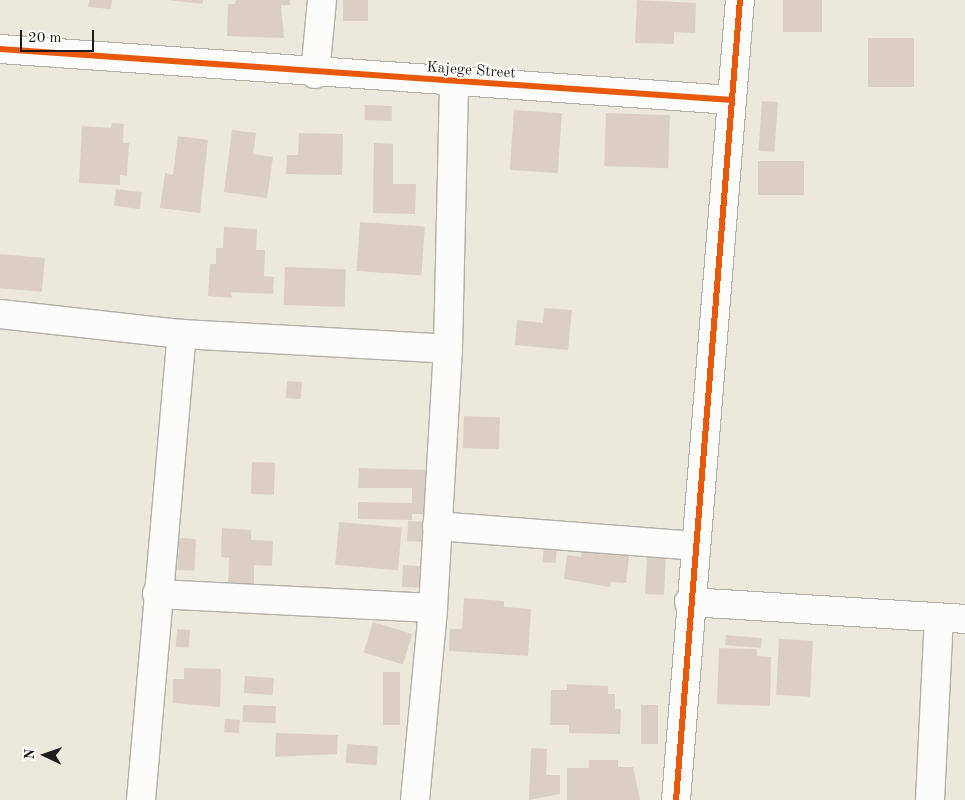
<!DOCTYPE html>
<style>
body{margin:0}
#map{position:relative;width:965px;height:800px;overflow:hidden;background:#ece8dc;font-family:"Old Standard TT",serif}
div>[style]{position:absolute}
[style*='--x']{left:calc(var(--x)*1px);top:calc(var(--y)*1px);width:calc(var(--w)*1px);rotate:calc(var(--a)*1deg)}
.building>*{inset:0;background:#dbcfc4;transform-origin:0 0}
.roads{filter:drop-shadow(1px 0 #b2afa8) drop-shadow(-1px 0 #b2afa8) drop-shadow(0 1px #b2afa8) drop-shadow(0 -1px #b2afa8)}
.minor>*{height:28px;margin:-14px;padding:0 14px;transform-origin:14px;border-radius:14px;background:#fcfcfa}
.cycleway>*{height:6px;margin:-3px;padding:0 3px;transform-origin:3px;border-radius:3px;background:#e8590c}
span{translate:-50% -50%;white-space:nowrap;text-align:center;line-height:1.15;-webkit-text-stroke:4px #fdfcf7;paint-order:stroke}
.street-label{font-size:15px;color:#1c1c1c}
.north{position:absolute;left:20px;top:730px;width:50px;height:50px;-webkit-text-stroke:4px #fdfcf7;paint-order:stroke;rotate:273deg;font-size:14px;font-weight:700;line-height:20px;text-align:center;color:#1c1c1c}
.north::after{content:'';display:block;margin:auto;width:18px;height:22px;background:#1c1c1c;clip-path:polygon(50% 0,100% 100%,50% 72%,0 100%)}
.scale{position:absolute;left:20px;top:30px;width:74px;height:22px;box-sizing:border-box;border:2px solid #1c1c1c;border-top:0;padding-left:6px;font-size:15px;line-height:18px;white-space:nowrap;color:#1c1c1c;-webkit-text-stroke:4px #fdfcf7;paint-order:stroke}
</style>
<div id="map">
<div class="building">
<div style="clip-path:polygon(89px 0,112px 0,111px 9px,88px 7px)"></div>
<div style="clip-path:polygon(168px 0,203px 0,202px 4px)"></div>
<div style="clip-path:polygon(236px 0,290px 0,290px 5px,281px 5px,284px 38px,227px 36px,228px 4px,235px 4px)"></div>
<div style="left:343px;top:0;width:25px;height:21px"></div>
<div style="clip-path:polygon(637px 0,696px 3px,695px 33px,674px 32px,674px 44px,635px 43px)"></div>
<div style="left:783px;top:0;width:39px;height:32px"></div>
<div style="left:914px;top:38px;width:49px;height:46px;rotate:90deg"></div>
<div style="left:762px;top:101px;width:16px;height:50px;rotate:4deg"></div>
<div style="left:365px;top:105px;width:27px;height:15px;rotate:2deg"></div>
<div style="left:514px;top:110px;width:48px;height:60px;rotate:4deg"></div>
<div style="left:606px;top:113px;width:64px;height:53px;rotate:2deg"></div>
<div style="clip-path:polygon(112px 123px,124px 124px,123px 143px,129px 143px,127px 176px,120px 175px,120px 185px,79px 183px,82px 126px,111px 128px)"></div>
<div style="clip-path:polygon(232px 130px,256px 133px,253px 154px,273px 157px,267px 198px,224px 192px)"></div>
<div style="clip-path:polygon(299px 133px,343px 134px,342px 175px,286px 174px,287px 155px,298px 155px)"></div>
<div style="clip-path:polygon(178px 136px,208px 140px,200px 213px,160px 208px,165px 173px,173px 175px)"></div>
<div style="clip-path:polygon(374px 143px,393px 144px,393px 184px,416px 184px,415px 214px,373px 213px)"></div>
<div style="left:804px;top:161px;width:34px;height:46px;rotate:90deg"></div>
<div style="left:116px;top:189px;width:26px;height:17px;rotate:7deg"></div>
<div style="left:360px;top:222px;width:65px;height:49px;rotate:4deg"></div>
<div style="clip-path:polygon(224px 227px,257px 229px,256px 250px,265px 250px,264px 276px,274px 277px,273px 294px,231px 292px,232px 298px,208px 296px,210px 264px,216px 264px,216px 248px,223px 248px)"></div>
<div style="left:0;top:254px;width:45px;height:34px;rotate:5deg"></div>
<div style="left:285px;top:267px;width:61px;height:38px;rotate:2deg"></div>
<div style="clip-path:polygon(544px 308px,572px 310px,568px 350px,515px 345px,517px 320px,543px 323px)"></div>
<div style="left:287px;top:381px;width:15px;height:17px;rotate:4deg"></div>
<div style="left:464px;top:416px;width:36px;height:32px;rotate:2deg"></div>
<div style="left:252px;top:462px;width:23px;height:32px;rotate:2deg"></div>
<div style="clip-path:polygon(359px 468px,428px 470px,427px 514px,412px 514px,412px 520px,358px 519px,358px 502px,412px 503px,412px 488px,358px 488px)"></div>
<div style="left:408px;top:521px;width:18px;height:20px;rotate:3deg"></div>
<div style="left:339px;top:522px;width:63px;height:43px;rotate:5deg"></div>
<div style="clip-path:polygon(222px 528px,251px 530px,251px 540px,273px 541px,272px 566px,254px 565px,254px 586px,228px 584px,229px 558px,221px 557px)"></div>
<div style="left:179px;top:538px;width:17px;height:32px;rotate:3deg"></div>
<div style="left:544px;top:543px;width:13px;height:19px;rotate:4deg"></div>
<div style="clip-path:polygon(630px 548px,626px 583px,611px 582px,610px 587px,564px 579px,567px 555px,581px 557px,582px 549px)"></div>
<div style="left:647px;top:556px;width:19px;height:38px;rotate:3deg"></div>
<div style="left:403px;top:565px;width:17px;height:22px;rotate:3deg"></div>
<div style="clip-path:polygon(464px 598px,504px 601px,504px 607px,531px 609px,528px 656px,449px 651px,450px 629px,462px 629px)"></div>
<div style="left:373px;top:622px;width:41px;height:32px;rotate:17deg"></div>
<div style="left:177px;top:629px;width:13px;height:18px;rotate:4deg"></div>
<div style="left:726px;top:635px;width:36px;height:10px;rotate:5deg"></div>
<div style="left:779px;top:639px;width:34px;height:56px;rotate:3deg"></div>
<div style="clip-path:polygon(719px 648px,757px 649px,757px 656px,771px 657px,770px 706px,717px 704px)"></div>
<div style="clip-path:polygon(184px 668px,221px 669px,220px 707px,173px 703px,173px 679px,184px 679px)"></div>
<div style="left:383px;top:672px;width:17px;height:53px"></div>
<div style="left:245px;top:676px;width:29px;height:17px;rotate:4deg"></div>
<div style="clip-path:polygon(567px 684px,608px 686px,608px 694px,615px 694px,615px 709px,621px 709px,620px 734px,569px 733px,569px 725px,550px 725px,551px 690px,567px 690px)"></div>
<div style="left:243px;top:705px;width:33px;height:17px;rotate:2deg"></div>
<div style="left:641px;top:705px;width:17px;height:39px"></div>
<div style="left:225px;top:719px;width:15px;height:13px;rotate:4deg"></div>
<div style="clip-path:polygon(276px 733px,338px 735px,337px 754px,275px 757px)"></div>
<div style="left:347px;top:744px;width:31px;height:19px;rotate:4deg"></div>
<div style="clip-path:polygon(531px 748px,547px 749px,546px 775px,560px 775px,560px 794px,529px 800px)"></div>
<div style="clip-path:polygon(589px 760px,618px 760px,618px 767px,633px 767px,640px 800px,567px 800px,567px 768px,589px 768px)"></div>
</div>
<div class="roads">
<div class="minor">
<div style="--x:0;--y:49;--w:734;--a:3.99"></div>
<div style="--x:315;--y:74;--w:74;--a:-84.6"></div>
<div style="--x:0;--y:314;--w:183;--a:6.3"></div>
<div style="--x:182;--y:334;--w:266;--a:3.2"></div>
<div style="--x:437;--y:526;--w:258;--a:4.4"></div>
<div style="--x:157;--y:594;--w:276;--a:2.9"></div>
<div style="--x:689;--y:602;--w:277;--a:3.5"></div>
<div style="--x:141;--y:800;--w:468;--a:-85"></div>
<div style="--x:415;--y:800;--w:193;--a:-84.6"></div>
<div style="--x:433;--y:608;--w:259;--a:-86.7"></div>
<div style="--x:448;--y:349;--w:267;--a:-88.7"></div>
<div style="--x:676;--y:800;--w:803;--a:-85.43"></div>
<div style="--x:930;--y:800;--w:182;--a:-87.2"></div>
</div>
</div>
<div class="cycleway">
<div style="--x:0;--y:49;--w:734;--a:3.99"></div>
<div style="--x:676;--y:800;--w:803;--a:-85.43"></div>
</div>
<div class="street-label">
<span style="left:471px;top:71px;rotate:4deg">Kajege Street</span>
</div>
<div class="north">N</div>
<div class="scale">20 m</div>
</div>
